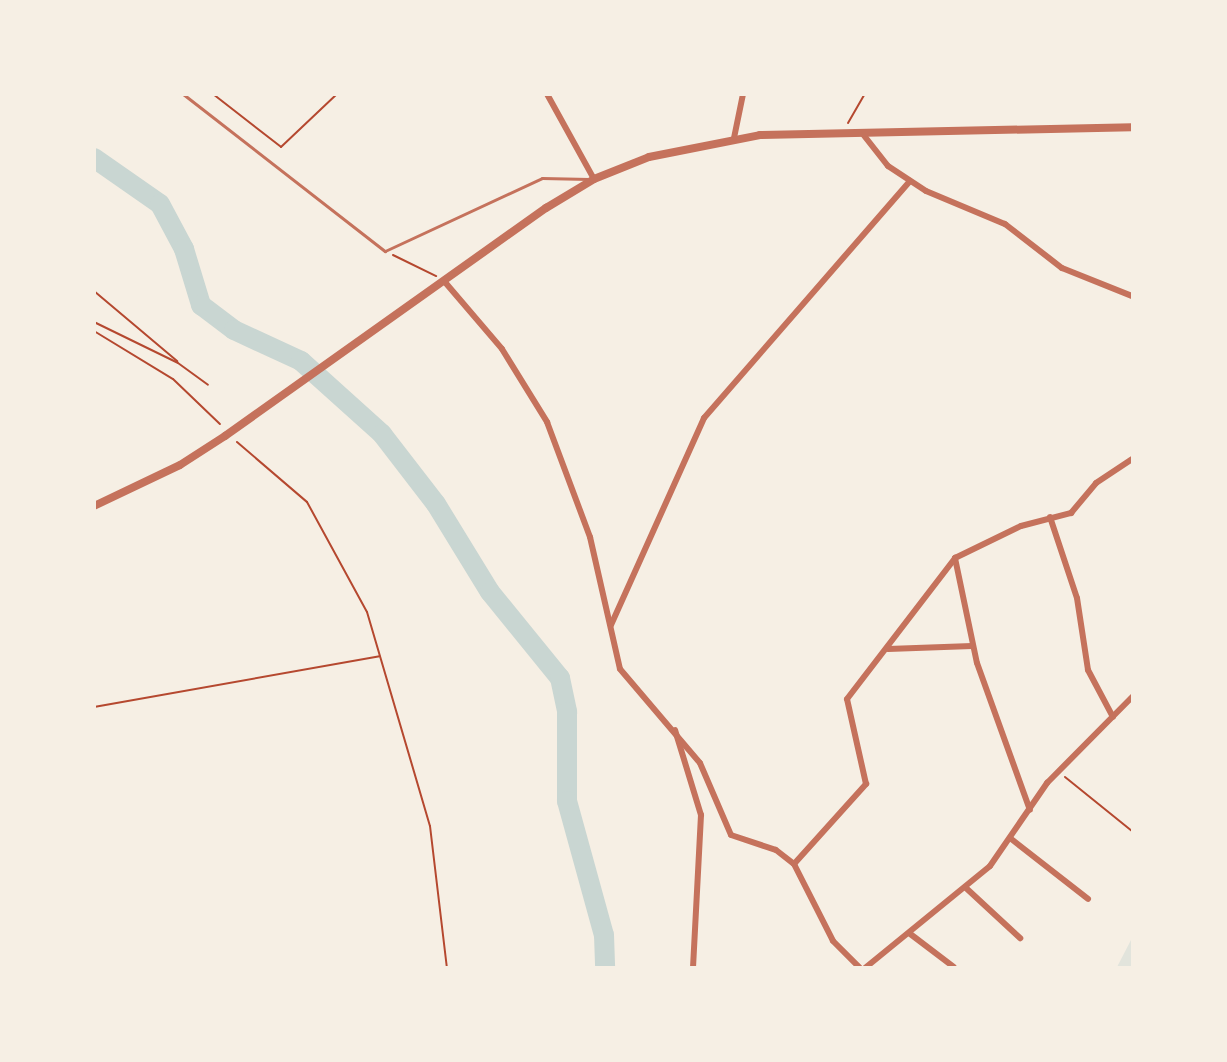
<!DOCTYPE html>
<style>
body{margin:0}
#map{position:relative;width:1227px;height:1062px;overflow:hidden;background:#f6efe4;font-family:Arial,sans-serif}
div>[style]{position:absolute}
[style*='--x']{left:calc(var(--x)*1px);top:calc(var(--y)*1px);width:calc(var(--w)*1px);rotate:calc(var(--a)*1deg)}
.green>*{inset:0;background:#e2e4dc}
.river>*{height:20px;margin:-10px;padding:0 10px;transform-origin:10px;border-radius:10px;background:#c9d6d2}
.path>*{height:2px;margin:-1px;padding:0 1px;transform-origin:1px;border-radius:1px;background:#b5482f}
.service>*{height:3px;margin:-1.5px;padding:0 1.5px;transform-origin:1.5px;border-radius:1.5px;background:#c5725c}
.minor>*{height:6px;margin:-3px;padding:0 3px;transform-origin:3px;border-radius:3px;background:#c5725c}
.tertiary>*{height:8px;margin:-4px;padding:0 4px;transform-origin:4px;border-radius:4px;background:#c5725c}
span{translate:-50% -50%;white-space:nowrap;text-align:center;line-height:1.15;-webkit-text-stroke:5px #f6efe4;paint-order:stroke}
.frame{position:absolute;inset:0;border:96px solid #f6efe4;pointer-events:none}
</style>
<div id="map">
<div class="green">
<div style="clip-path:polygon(1132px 938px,1132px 967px,1117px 967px,1131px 940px)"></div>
</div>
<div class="river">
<div style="--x:94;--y:158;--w:80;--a:34.9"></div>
<div style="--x:160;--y:204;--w:51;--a:61.9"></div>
<div style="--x:184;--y:249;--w:59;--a:73.1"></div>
<div style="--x:201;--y:305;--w:41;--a:37.1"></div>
<div style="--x:234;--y:330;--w:74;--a:24.8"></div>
<div style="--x:301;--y:361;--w:109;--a:42"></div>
<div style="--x:382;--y:434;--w:88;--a:52.4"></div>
<div style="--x:436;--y:504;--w:103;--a:58.5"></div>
<div style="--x:490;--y:592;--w:111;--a:50.9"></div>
<div style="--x:560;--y:678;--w:35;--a:78"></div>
<div style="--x:567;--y:712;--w:89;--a:90"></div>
<div style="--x:567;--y:801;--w:139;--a:74.6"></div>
<div style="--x:604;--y:935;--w:33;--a:88"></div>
</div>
<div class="path">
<div style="--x:213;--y:94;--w:86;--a:37.9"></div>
<div style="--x:281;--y:147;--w:77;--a:-43.4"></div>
<div style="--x:848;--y:123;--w:34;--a:-60"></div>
<div style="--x:393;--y:255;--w:48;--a:26"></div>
<div style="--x:94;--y:291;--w:109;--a:40.1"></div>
<div style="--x:94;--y:322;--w:93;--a:26"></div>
<div style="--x:178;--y:363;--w:37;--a:36"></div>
<div style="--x:94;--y:331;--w:92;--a:31.3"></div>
<div style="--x:173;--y:379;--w:65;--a:43.8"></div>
<div style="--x:237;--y:442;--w:92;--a:40.6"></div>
<div style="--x:307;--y:502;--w:125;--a:61.4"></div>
<div style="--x:367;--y:612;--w:223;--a:73.6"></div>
<div style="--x:430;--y:826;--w:143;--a:83.2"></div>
<div style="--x:94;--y:707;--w:290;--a:-10.1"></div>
<div style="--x:1065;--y:777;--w:86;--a:38.9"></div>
</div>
<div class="service">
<div style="--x:183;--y:94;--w:256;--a:37.9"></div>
<div style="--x:385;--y:251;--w:173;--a:-24.9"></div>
<div style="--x:542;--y:178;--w:47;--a:1.2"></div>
</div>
<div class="minor">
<div style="--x:547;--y:94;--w:97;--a:61.1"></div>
<div style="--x:862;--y:133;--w:42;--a:51.8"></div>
<div style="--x:888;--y:166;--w:45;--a:33.3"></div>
<div style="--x:926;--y:191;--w:86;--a:22.7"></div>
<div style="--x:1005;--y:224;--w:72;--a:37.7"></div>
<div style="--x:1062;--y:268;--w:75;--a:21.8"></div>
<div style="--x:734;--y:138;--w:45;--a:-78.4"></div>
<div style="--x:444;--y:281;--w:89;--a:49.5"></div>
<div style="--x:502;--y:349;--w:86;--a:58.3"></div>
<div style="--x:547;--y:422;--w:123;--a:69.5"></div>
<div style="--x:590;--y:537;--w:135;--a:77.2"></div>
<div style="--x:620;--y:669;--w:123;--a:49.6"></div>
<div style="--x:700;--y:763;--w:78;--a:66.7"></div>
<div style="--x:731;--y:835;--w:47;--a:18.4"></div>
<div style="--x:776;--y:850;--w:23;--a:38"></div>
<div style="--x:794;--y:864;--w:86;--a:63.1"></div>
<div style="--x:833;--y:941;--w:38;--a:45"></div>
<div style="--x:1050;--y:517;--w:85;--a:71.6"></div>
<div style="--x:1077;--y:598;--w:73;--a:81.3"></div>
<div style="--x:1088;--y:670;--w:53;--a:62"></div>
<div style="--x:955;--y:558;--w:107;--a:78.2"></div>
<div style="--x:977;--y:663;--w:156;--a:70.2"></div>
<div style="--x:611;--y:625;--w:227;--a:-65.8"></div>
<div style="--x:704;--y:418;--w:314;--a:-49"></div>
<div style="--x:888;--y:649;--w:84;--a:-2"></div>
<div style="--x:675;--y:730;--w:89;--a:73"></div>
<div style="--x:701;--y:815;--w:153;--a:93"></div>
<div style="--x:1010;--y:838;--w:99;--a:38"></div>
<div style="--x:794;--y:864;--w:108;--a:-48"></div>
<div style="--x:866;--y:784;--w:87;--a:-102.6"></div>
<div style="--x:847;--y:699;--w:178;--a:-52.5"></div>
<div style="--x:955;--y:558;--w:73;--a:-25.9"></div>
<div style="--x:1021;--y:526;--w:52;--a:-14.6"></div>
<div style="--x:1071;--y:513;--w:39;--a:-50"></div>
<div style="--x:1096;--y:483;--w:43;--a:-33.7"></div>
<div style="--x:966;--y:888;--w:74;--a:42.8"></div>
<div style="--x:909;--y:933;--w:56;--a:37.1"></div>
<div style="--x:865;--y:968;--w:161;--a:-39.2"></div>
<div style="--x:990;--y:866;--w:101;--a:-55.5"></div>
<div style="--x:1047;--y:783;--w:121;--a:-45.3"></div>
</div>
<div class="tertiary">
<div style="--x:94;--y:506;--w:95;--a:-25.5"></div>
<div style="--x:180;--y:465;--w:54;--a:-32.8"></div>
<div style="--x:225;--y:436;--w:394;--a:-35.4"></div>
<div style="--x:546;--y:208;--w:56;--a:-31.1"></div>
<div style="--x:594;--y:179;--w:59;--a:-21.8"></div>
<div style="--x:649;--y:157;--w:113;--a:-11.2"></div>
<div style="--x:760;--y:135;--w:372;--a:-1.2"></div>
</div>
<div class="frame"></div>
</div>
